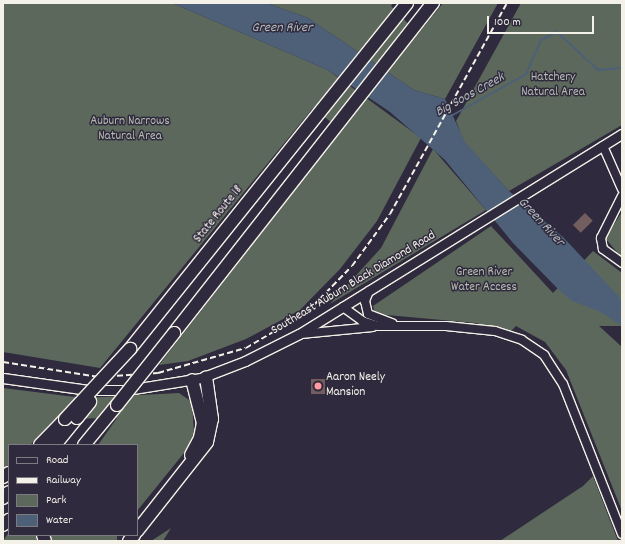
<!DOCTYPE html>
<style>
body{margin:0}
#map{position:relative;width:625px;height:544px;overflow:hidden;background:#2f2a3d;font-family:Dekko,sans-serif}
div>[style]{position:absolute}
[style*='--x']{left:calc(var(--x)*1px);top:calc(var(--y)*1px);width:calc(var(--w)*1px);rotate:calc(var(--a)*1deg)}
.green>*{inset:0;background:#5c685c;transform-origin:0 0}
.water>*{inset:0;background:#4d6078}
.stream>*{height:2px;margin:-1px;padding:0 1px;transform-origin:1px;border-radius:1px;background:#4d6078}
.building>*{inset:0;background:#725d5f;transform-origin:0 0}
.roads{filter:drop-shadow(1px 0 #f4f1e8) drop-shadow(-1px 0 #f4f1e8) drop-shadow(0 1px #f4f1e8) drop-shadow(0 -1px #f4f1e8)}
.tertiary>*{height:8px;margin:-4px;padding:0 4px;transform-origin:4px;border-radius:4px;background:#2f2a3d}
.secondary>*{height:9px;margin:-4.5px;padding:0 4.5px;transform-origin:4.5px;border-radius:4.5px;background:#2f2a3d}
.motorway>*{height:12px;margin:-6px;padding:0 6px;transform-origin:6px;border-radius:6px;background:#2f2a3d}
.rail>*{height:2px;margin-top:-1px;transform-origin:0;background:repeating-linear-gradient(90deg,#f4f1e8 0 6px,transparent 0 9px)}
.bridges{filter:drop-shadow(1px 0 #f4f1e8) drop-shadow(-1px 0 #f4f1e8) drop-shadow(0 1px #f4f1e8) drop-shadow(0 -1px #f4f1e8)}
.motorway-bridge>*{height:12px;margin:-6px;padding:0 6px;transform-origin:6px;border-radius:6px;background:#2f2a3d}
.dots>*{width:11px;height:11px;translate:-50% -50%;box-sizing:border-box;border:2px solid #2f2a3d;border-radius:50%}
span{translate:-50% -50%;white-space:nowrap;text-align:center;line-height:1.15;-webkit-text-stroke:3px #2f2a3d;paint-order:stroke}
.park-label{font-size:13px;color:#b7bab0}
.street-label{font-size:13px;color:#f4f1e8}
.poi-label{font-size:13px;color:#f4f1e8}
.left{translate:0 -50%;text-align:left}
.water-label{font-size:14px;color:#b1b7bb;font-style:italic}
.frame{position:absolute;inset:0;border:4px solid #f4f1e8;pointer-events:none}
.legend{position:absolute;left:8px;top:444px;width:130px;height:92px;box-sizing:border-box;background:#2f2a3d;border:1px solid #7e7a81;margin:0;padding:5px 7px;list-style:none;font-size:12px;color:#f4f1e8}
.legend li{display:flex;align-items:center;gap:8px;height:20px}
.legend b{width:20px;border:1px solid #7e7a81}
.scale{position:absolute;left:487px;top:16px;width:107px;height:18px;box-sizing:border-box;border:2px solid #f4f1e8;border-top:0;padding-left:5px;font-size:12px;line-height:14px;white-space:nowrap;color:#f4f1e8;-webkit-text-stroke:3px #2f2a3d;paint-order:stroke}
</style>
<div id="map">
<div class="green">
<div style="clip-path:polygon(3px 3px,172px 3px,328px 70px,421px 138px,377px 221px,340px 269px,300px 310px,246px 339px,188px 361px,159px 365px,341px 130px,313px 108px,100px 368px,3px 352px)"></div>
<div style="clip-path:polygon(267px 3px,393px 3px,391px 6px,418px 34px,443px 3px,498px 3px,445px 99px,414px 90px,308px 18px)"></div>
<div style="clip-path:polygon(521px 3px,622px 3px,622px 125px,509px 191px,464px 142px,456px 121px)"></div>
<div style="clip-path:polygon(433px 149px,486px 210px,330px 304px,381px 248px)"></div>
<div style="clip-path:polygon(622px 212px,622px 258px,605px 238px)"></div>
<div style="clip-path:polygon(491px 226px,553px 293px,593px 251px,622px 273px,622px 326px,599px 326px,622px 347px,622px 511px,566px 370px,545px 342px,516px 326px,511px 331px,475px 323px,376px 314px,374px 310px,373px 306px)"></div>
<div style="clip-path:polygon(3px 388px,83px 398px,179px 393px,192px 402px,194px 433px,188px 448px,137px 511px,137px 445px,98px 445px,117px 418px,55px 419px,30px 445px,9px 445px,9px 465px,3px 469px)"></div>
<div style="clip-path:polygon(593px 476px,618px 541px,500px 541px,583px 486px)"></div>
<div style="clip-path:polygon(171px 528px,163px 541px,151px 541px)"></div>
<div style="clip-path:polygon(9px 532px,9px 535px,36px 535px,38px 541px,3px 541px)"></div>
<div style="left:50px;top:535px;width:67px;height:7px"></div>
</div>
<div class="water">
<div style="clip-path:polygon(172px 3px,267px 3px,308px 18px,414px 90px,445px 99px,465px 142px,509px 191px,563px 237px,622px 300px,622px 326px,601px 312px,572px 301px,559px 290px,513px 243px,445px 160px,390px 112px,328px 70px)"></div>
</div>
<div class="stream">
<div style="--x:451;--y:116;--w:86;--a:-29.2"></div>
<div style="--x:526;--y:74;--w:37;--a:-66"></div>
<div style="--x:541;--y:40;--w:18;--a:-27"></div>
<div style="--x:557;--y:32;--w:56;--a:42.8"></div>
<div style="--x:598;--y:70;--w:24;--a:-5"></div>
</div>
<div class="building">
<div style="left:585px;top:213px;width:11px;height:17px;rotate:45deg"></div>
<div style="left:311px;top:379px;width:14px;height:15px"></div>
</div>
<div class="roads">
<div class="tertiary">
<div style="--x:603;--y:146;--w:47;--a:66.2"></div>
<div style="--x:622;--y:196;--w:47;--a:116.6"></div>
<div style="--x:601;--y:238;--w:11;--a:80"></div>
<div style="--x:603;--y:249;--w:24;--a:36"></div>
<div style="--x:369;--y:291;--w:11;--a:112"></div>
<div style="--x:365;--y:301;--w:13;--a:77"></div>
<div style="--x:368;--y:314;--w:26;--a:21"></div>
<div style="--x:343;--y:307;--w:24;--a:36"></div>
<div style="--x:362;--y:321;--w:17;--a:17"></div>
<div style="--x:378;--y:326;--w:68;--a:0"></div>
<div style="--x:446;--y:326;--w:49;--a:5.8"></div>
<div style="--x:495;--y:331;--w:28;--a:18"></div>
<div style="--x:522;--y:340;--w:27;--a:34"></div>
<div style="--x:544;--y:355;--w:35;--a:57"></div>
<div style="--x:563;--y:384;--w:161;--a:68.5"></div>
<div style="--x:301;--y:334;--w:72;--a:-5.6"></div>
</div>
<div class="secondary">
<div style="--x:3;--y:378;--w:86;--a:8"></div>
<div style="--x:88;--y:390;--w:39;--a:0"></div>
<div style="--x:127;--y:390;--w:75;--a:-9.2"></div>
<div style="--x:201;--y:378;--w:47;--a:-21.1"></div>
<div style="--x:245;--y:361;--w:60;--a:-26.6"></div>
<div style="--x:299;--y:334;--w:380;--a:-31.8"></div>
</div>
<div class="motorway">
<div style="--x:174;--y:333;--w:420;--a:-51.9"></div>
<div style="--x:130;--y:349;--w:443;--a:-51.3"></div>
<div style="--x:40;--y:445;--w:36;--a:-46"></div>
<div style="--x:55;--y:445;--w:35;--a:-51"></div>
<div style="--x:84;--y:445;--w:52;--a:-50.5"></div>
<div style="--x:191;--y:455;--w:19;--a:-62"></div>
<div style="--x:200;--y:438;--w:15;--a:-79"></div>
<div style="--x:203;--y:423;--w:44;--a:-104.3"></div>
<div style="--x:3;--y:477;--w:7;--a:-34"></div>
<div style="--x:3;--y:498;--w:8;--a:-45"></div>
<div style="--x:3;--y:525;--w:8;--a:-40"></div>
<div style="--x:137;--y:531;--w:113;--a:-51.8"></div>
<div style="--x:207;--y:442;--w:24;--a:-78"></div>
<div style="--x:212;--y:419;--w:42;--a:-98.1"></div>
<div style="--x:43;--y:535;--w:6;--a:72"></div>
<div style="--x:129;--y:541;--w:8;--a:-50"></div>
</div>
</div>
<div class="rail">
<div style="--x:3;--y:362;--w:97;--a:8.9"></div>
<div style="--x:99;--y:377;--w:59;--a:-3.9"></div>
<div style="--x:158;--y:373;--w:91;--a:-15.9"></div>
<div style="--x:246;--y:348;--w:71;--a:-30.5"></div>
<div style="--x:307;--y:312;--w:64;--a:-45.6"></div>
<div style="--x:352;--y:266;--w:64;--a:-53.8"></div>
<div style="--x:390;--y:214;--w:241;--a:-61"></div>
</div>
<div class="bridges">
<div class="motorway-bridge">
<div style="--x:117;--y:405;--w:92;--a:-51.6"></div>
<div style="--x:77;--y:418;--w:21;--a:-51"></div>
<div style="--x:65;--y:419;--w:96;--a:-47.1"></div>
</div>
</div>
<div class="dots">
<div style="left:318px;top:386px;background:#ff9aa2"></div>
</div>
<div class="park-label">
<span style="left:553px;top:86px">Hatchery<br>Natural Area</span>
<span style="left:130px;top:130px">Auburn Narrows<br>Natural Area</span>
<span style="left:484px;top:281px">Green River<br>Water Access</span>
</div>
<div class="street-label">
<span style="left:219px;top:215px;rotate:-51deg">State Route 18</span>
<span style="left:354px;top:284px;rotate:-31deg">Southeast Auburn Black Diamond Road</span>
</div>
<div class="poi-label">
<span class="left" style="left:326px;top:386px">Aaron Neely<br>Mansion</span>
</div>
<div class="water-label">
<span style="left:282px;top:28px">Green River</span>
<span style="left:470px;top:95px;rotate:-29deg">Big Soos Creek</span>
<span style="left:541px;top:222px;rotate:47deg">Green River</span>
</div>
<div class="frame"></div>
<ul class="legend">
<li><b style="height:5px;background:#2f2a3d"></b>Road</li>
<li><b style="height:5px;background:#f4f1e8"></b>Railway</li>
<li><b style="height:11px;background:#5c685c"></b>Park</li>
<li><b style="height:11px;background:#4d6078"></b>Water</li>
</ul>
<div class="scale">100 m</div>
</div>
